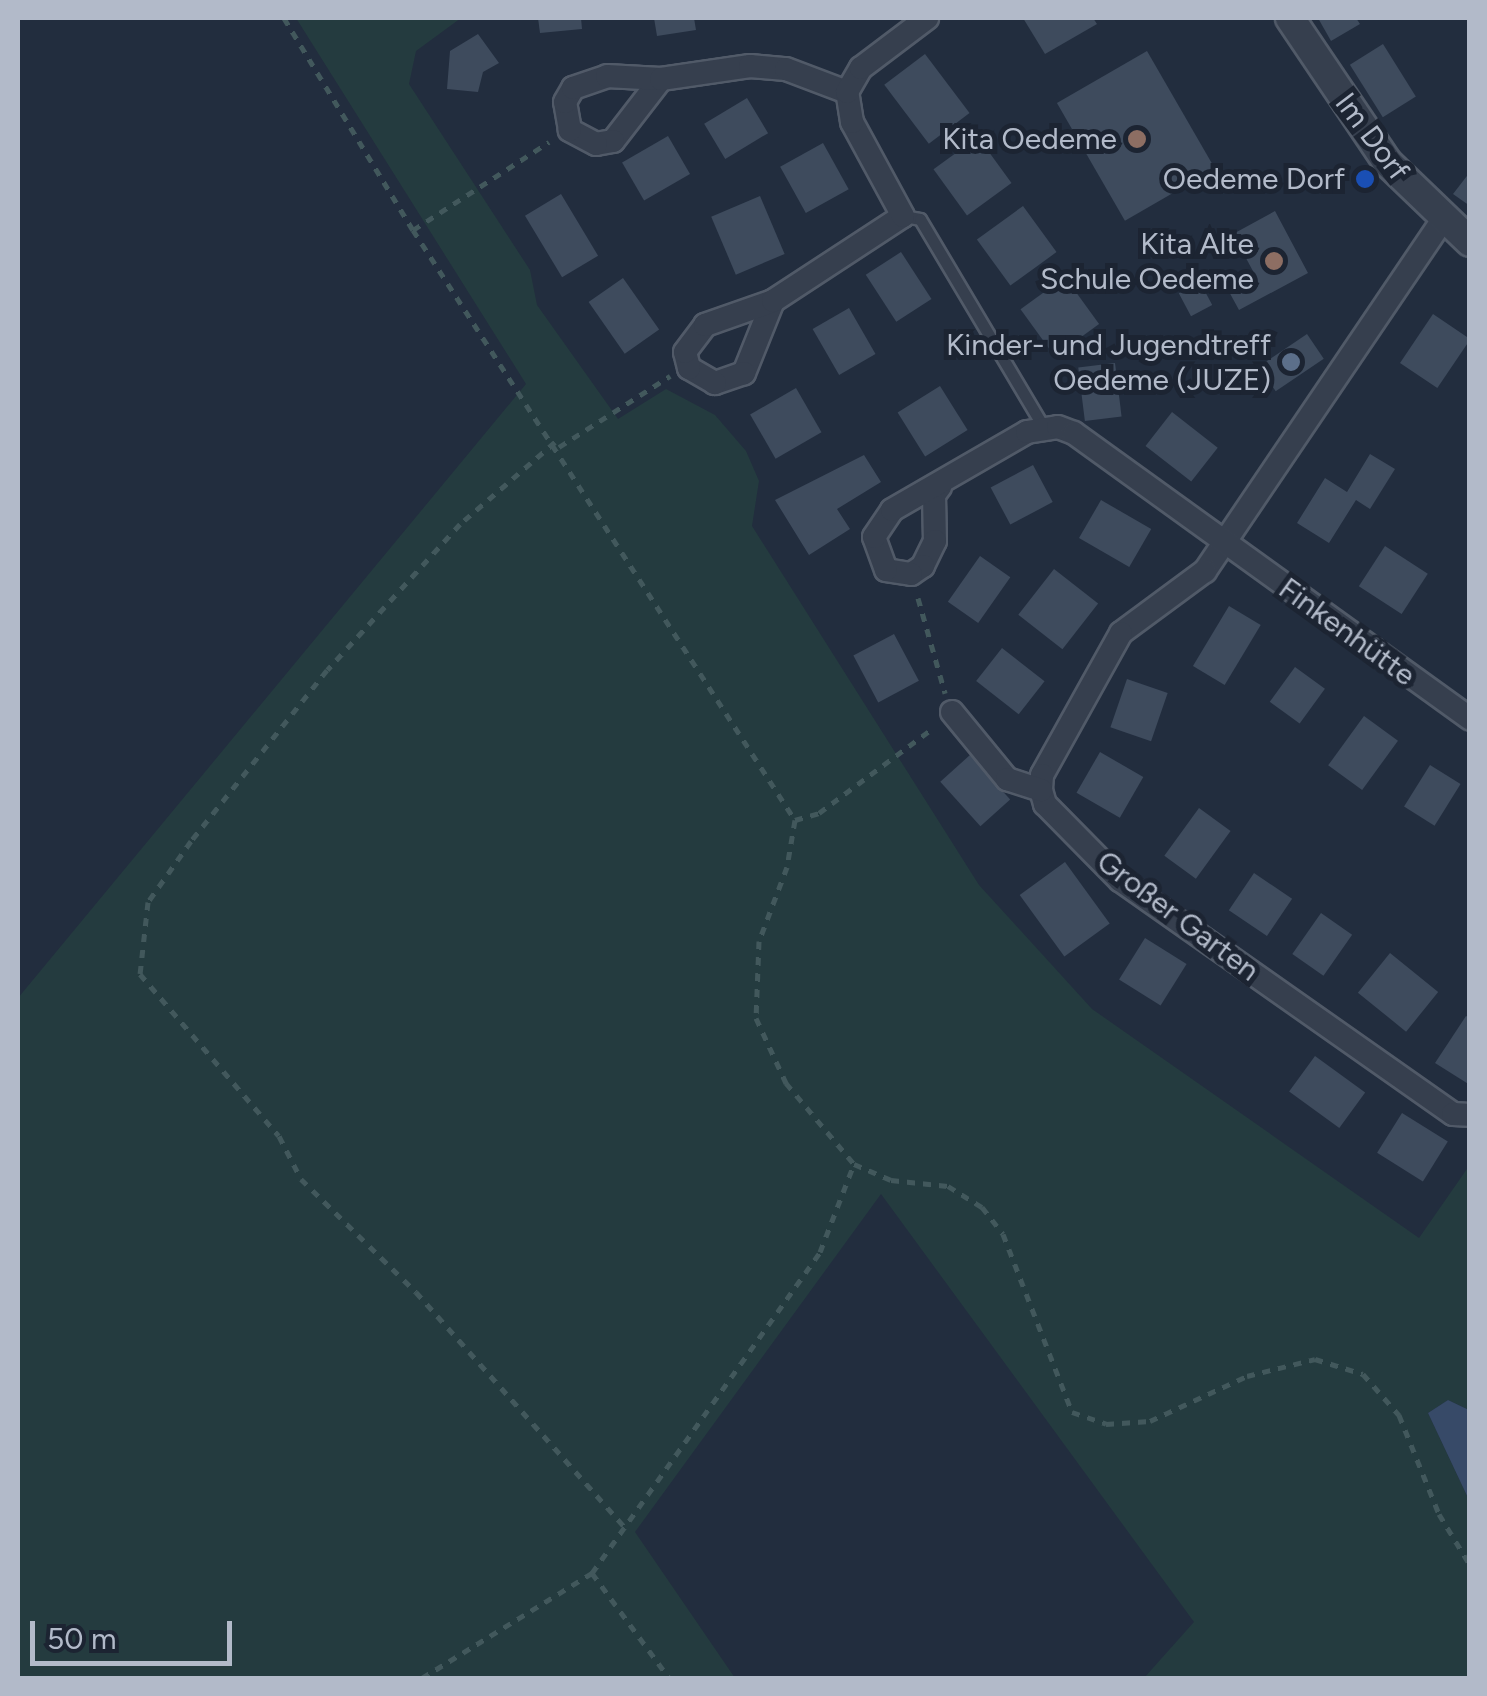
<!DOCTYPE html>
<meta charset="utf-8">
<style>
body{margin:0}
#map{position:relative;width:1487px;height:1696px;overflow:hidden;background:#222d3e;font-family:Figtree,sans-serif}
div>[style]{position:absolute}
[style*='--x']{left:calc(var(--x)*1px);top:calc(var(--y)*1px);width:calc(var(--w)*1px);rotate:calc(var(--a)*1deg)}
.green>*{inset:0;background:#243b3f}
.water>*{inset:0;background:#374a68}
.building>*{inset:0;background:#3e4b5d;transform-origin:0 0}
.path>*{height:5px;margin-top:-2.5px;transform-origin:0;background:repeating-linear-gradient(90deg,#42585c 0 8px,transparent 0 16px)}
.roads{filter:drop-shadow(2px 0 #515a68) drop-shadow(-2px 0 #515a68) drop-shadow(0 2px #515a68) drop-shadow(0 -2px #515a68)}
.service>*{height:11px;margin:-5.5px;padding:0 5.5px;transform-origin:5.5px;border-radius:5.5px;background:#363f4e}
.minor>*{height:22px;margin:-11px;padding:0 11px;transform-origin:11px;border-radius:11px;background:#363f4e}
.tertiary>*{height:28px;margin:-14px;padding:0 14px;transform-origin:14px;border-radius:14px;background:#363f4e}
.dots>*{width:28px;height:28px;translate:-50% -50%;box-sizing:border-box;border:5px solid #1c2432;border-radius:50%}
span{translate:-50% -50%;white-space:nowrap;text-align:center;line-height:1.15;-webkit-text-stroke:10px #1c2432;paint-order:stroke}
.street-label{font-size:30px;color:#b2bac9}
.poi-label{font-size:30px;color:#b2bac9}
.right{translate:-100% -50%;text-align:right}
.frame{position:absolute;inset:0;border:20px solid #b2bac9;pointer-events:none}
.scale{position:absolute;left:30px;top:1621px;width:202px;height:45px;box-sizing:border-box;border:5px solid #b2bac9;border-top:0;padding-left:12px;font-size:30px;line-height:35px;white-space:nowrap;color:#b2bac9;-webkit-text-stroke:8px #1c2432;paint-order:stroke}
</style>
<div id="map">
<div class="green">
<div style="clip-path:polygon(296px 18px,461px 18px,416px 51px,409px 84px,530px 270px,537px 305px,618px 419px,666px 389px,715px 415px,746px 451px,759px 481px,752px 526px,979px 885px,1092px 1009px,1419px 1238px,1469px 1166px,1469px 1410px,1448px 1400px,1428px 1413px,1469px 1500px,1469px 1678px,1144px 1678px,1194px 1622px,881px 1194px,635px 1532px,735px 1678px,18px 1678px,18px 998px,526px 384px)"></div>
</div>
<div class="water">
<div style="clip-path:polygon(1448px 1400px,1469px 1410px,1469px 1500px,1428px 1413px)"></div>
</div>
<div class="building">
<div style="clip-path:polygon(538px 18px,581px 18px,582px 29px,540px 33px)"></div>
<div style="clip-path:polygon(654px 18px,694px 18px,696px 30px,657px 36px)"></div>
<div style="clip-path:polygon(1023px 18px,1093px 18px,1097px 24px,1045px 54px)"></div>
<div style="clip-path:polygon(1318px 18px,1356px 18px,1360px 24px,1331px 41px)"></div>
<div style="clip-path:polygon(478px 34px,499px 63px,483px 72px,478px 92px,447px 89px,450px 51px)"></div>
<div style="left:1383px;top:44px;width:62px;height:39px;rotate:58deg"></div>
<div style="left:1147px;top:51px;width:136px;height:104px;rotate:60deg"></div>
<div style="left:925px;top:54px;width:74px;height:51px;rotate:53deg"></div>
<div style="left:747px;top:98px;width:41px;height:50px;rotate:59deg"></div>
<div style="left:668px;top:136px;width:44px;height:53px;rotate:60deg"></div>
<div style="left:978px;top:137px;width:57px;height:55px;rotate:54deg"></div>
<div style="left:823px;top:143px;width:53px;height:49px;rotate:61deg"></div>
<div style="clip-path:polygon(1470px 172px,1470px 206px,1453px 194px)"></div>
<div style="left:561px;top:194px;width:72px;height:42px;rotate:59deg"></div>
<div style="left:760px;top:196px;width:63px;height:53px;rotate:67deg"></div>
<div style="left:1023px;top:206px;width:57px;height:57px;rotate:54deg"></div>
<div style="clip-path:polygon(1275px 211px,1308px 273px,1239px 310px,1227px 288px,1254px 273px,1233px 234px)"></div>
<div style="left:901px;top:252px;width:56px;height:42px;rotate:57deg"></div>
<div style="left:1065px;top:277px;width:58px;height:55px;rotate:54deg"></div>
<div style="left:623px;top:278px;width:63px;height:42px;rotate:55deg"></div>
<div style="left:1200px;top:282px;width:26px;height:24px;rotate:62deg"></div>
<div style="left:849px;top:308px;width:53px;height:42px;rotate:60deg"></div>
<div style="left:1433px;top:314px;width:45px;height:59px;rotate:34deg"></div>
<div style="left:1307px;top:334px;width:30px;height:58px;rotate:56deg"></div>
<div style="left:1115px;top:363px;width:54px;height:37px;rotate:83deg"></div>
<div style="left:940px;top:386px;width:52px;height:50px;rotate:58deg"></div>
<div style="left:796px;top:388px;width:51px;height:53px;rotate:60deg"></div>
<div style="left:1172px;top:412px;width:58px;height:43px;rotate:38deg"></div>
<div style="clip-path:polygon(1370px 454px,1395px 469px,1370px 509px,1356px 500px,1329px 543px,1297px 523px,1325px 478px,1347px 492px)"></div>
<div style="clip-path:polygon(864px 455px,881px 482px,837px 509px,850px 529px,809px 555px,775px 500px)"></div>
<div style="left:1033px;top:465px;width:42px;height:48px;rotate:62deg"></div>
<div style="left:1101px;top:500px;width:58px;height:44px;rotate:30deg"></div>
<div style="left:1385px;top:546px;width:51px;height:48px;rotate:33deg"></div>
<div style="left:980px;top:556px;width:37px;height:56px;rotate:35deg"></div>
<div style="left:1054px;top:569px;width:56px;height:58px;rotate:38deg"></div>
<div style="left:1229px;top:606px;width:37px;height:70px;rotate:31deg"></div>
<div style="left:894px;top:634px;width:53px;height:46px;rotate:62deg"></div>
<div style="left:1002px;top:648px;width:54px;height:42px;rotate:38deg"></div>
<div style="left:1295px;top:667px;width:37px;height:43px;rotate:36deg"></div>
<div style="left:1127px;top:679px;width:43px;height:51px;rotate:19deg"></div>
<div style="left:1364px;top:716px;width:42px;height:61px;rotate:36deg"></div>
<div style="left:1100px;top:752px;width:50px;height:47px;rotate:30deg"></div>
<div style="left:970px;top:755px;width:60px;height:40px;rotate:48deg"></div>
<div style="left:1430px;top:765px;width:36px;height:49px;rotate:32deg"></div>
<div style="left:1199px;top:808px;width:39px;height:59px;rotate:36deg"></div>
<div style="left:1065px;top:862px;width:76px;height:56px;rotate:54deg"></div>
<div style="left:1254px;top:873px;width:46px;height:45px;rotate:34deg"></div>
<div style="left:1321px;top:913px;width:38px;height:50px;rotate:35deg"></div>
<div style="left:1145px;top:938px;width:49px;height:49px;rotate:32deg"></div>
<div style="left:1390px;top:953px;width:62px;height:51px;rotate:39deg"></div>
<div style="clip-path:polygon(1466px 1016px,1470px 1018px,1470px 1085px,1435px 1063px)"></div>
<div style="left:1315px;top:1056px;width:62px;height:44px;rotate:36deg"></div>
<div style="left:1402px;top:1113px;width:54px;height:47px;rotate:32deg"></div>
</div>
<div class="path">
<div style="--x:284;--y:18;--w:248;--a:58.7"></div>
<div style="--x:413;--y:230;--w:703;--a:57.08"></div>
<div style="--x:795;--y:820;--w:48;--a:99.7"></div>
<div style="--x:787;--y:867;--w:79;--a:110.7"></div>
<div style="--x:759;--y:941;--w:77;--a:92.2"></div>
<div style="--x:756;--y:1018;--w:72;--a:65.2"></div>
<div style="--x:786;--y:1083;--w:106;--a:50"></div>
<div style="--x:854;--y:1164;--w:40;--a:23.4"></div>
<div style="--x:891;--y:1180;--w:57;--a:6"></div>
<div style="--x:948;--y:1186;--w:40;--a:32"></div>
<div style="--x:982;--y:1207;--w:34;--a:52"></div>
<div style="--x:1003;--y:1234;--w:191;--a:68.8"></div>
<div style="--x:1072;--y:1412;--w:36;--a:19"></div>
<div style="--x:1106;--y:1424;--w:44;--a:-3.9"></div>
<div style="--x:1150;--y:1421;--w:107;--a:-24.9"></div>
<div style="--x:1247;--y:1376;--w:70;--a:-14"></div>
<div style="--x:1315;--y:1359;--w:50;--a:17.4"></div>
<div style="--x:1363;--y:1374;--w:55;--a:48.7"></div>
<div style="--x:1399;--y:1415;--w:107;--a:68"></div>
<div style="--x:1439;--y:1514;--w:60;--a:58.7"></div>
<div style="--x:413;--y:230;--w:162;--a:-32.9"></div>
<div style="--x:555;--y:442;--w:125;--a:139.2"></div>
<div style="--x:460;--y:524;--w:197;--a:132.3"></div>
<div style="--x:327;--y:670;--w:218;--a:128.5"></div>
<div style="--x:191;--y:841;--w:75;--a:125.2"></div>
<div style="--x:148;--y:902;--w:72;--a:96.3"></div>
<div style="--x:140;--y:974;--w:213;--a:49.4"></div>
<div style="--x:279;--y:1136;--w:48;--a:62.9"></div>
<div style="--x:301;--y:1179;--w:161;--a:44.5"></div>
<div style="--x:416;--y:1292;--w:314;--a:48.4"></div>
<div style="--x:559;--y:447;--w:132;--a:-32.6"></div>
<div style="--x:918;--y:598;--w:99;--a:74.1"></div>
<div style="--x:795;--y:820;--w:25;--a:-16"></div>
<div style="--x:819;--y:813;--w:142;--a:-36.7"></div>
<div style="--x:592;--y:1573;--w:130;--a:53.7"></div>
<div style="--x:422;--y:1678;--w:200;--a:-31.7"></div>
<div style="--x:592;--y:1573;--w:394;--a:-54.6"></div>
<div style="--x:820;--y:1252;--w:94;--a:-68.9"></div>
</div>
<div class="roads">
<div class="service">
<div style="--x:903;--y:216;--w:17;--a:10"></div>
<div style="--x:920;--y:219;--w:243;--a:59.3"></div>
</div>
<div class="minor">
<div style="--x:661;--y:79;--w:78;--a:127.7"></div>
<div style="--x:613;--y:141;--w:17;--a:170"></div>
<div style="--x:596;--y:144;--w:30;--a:-152"></div>
<div style="--x:570;--y:130;--w:28;--a:-100"></div>
<div style="--x:565;--y:102;--w:16;--a:-60"></div>
<div style="--x:573;--y:88;--w:36;--a:-19"></div>
<div style="--x:607;--y:76;--w:54;--a:3.2"></div>
<div style="--x:661;--y:79;--w:90;--a:-8.3"></div>
<div style="--x:750;--y:66;--w:36;--a:5"></div>
<div style="--x:786;--y:69;--w:65;--a:20.7"></div>
<div style="--x:1442;--y:221;--w:423;--a:124.1"></div>
<div style="--x:1205;--y:571;--w:104;--a:143.6"></div>
<div style="--x:1121;--y:633;--w:162;--a:119.1"></div>
<div style="--x:1042;--y:775;--w:15;--a:94"></div>
<div style="--x:1041;--y:790;--w:15;--a:74"></div>
<div style="--x:1045;--y:804;--w:107;--a:45.4"></div>
<div style="--x:1120;--y:880;--w:407;--a:35.1"></div>
<div style="--x:1453;--y:1114;--w:17;--a:3"></div>
<div style="--x:773;--y:301;--w:78;--a:111.9"></div>
<div style="--x:744;--y:373;--w:31;--a:161"></div>
<div style="--x:715;--y:383;--w:30;--a:-150"></div>
<div style="--x:689;--y:368;--w:16;--a:-104"></div>
<div style="--x:685;--y:352;--w:34;--a:-53"></div>
<div style="--x:705;--y:325;--w:72;--a:-19.4"></div>
<div style="--x:773;--y:301;--w:155;--a:-33.2"></div>
<div style="--x:903;--y:216;--w:107;--a:-118.5"></div>
<div style="--x:852;--y:122;--w:30;--a:-99"></div>
<div style="--x:847;--y:92;--w:28;--a:-60"></div>
<div style="--x:861;--y:68;--w:83;--a:-37.1"></div>
<div style="--x:940;--y:487;--w:10;--a:127"></div>
<div style="--x:934;--y:495;--w:46;--a:88.8"></div>
<div style="--x:935;--y:541;--w:28;--a:116"></div>
<div style="--x:923;--y:566;--w:14;--a:146"></div>
<div style="--x:911;--y:574;--w:25;--a:-171"></div>
<div style="--x:886;--y:570;--w:35;--a:-110"></div>
<div style="--x:874;--y:537;--w:32;--a:-56"></div>
<div style="--x:892;--y:510;--w:156;--a:-30"></div>
<div style="--x:1027;--y:432;--w:31;--a:-9"></div>
<div style="--x:1058;--y:427;--w:17;--a:21"></div>
<div style="--x:1074;--y:433;--w:488;--a:35.8"></div>
<div style="--x:952;--y:712;--w:87;--a:50.6"></div>
<div style="--x:1007;--y:779;--w:36;--a:18"></div>
</div>
<div class="tertiary">
<div style="--x:1290;--y:18;--w:174;--a:56"></div>
<div style="--x:1387;--y:162;--w:115;--a:43.9"></div>
</div>
</div>
<div class="dots">
<div style="left:1137px;top:139px;background:#8d6e63"></div>
<div style="left:1365px;top:179px;background:#1a4fb4"></div>
<div style="left:1274px;top:261px;background:#8d6e63"></div>
<div style="left:1291px;top:362px;background:#5c6f8a"></div>
</div>
<div class="street-label">
<span style="left:1372px;top:137px;rotate:53deg">Im Dorf</span>
<span style="left:1347px;top:632px;rotate:36deg">Finkenhütte</span>
<span style="left:1178px;top:916px;rotate:37deg">Großer Garten</span>
</div>
<div class="poi-label">
<span class="right" style="left:1117px;top:139px">Kita Oedeme</span>
<span class="right" style="left:1345px;top:179px">Oedeme Dorf</span>
<span class="right" style="left:1254px;top:261px">Kita Alte<br>Schule Oedeme</span>
<span class="right" style="left:1271px;top:362px">Kinder- und Jugendtreff<br>Oedeme (JUZE)</span>
</div>
<div class="frame"></div>
<div class="scale">50 m</div>
</div>
